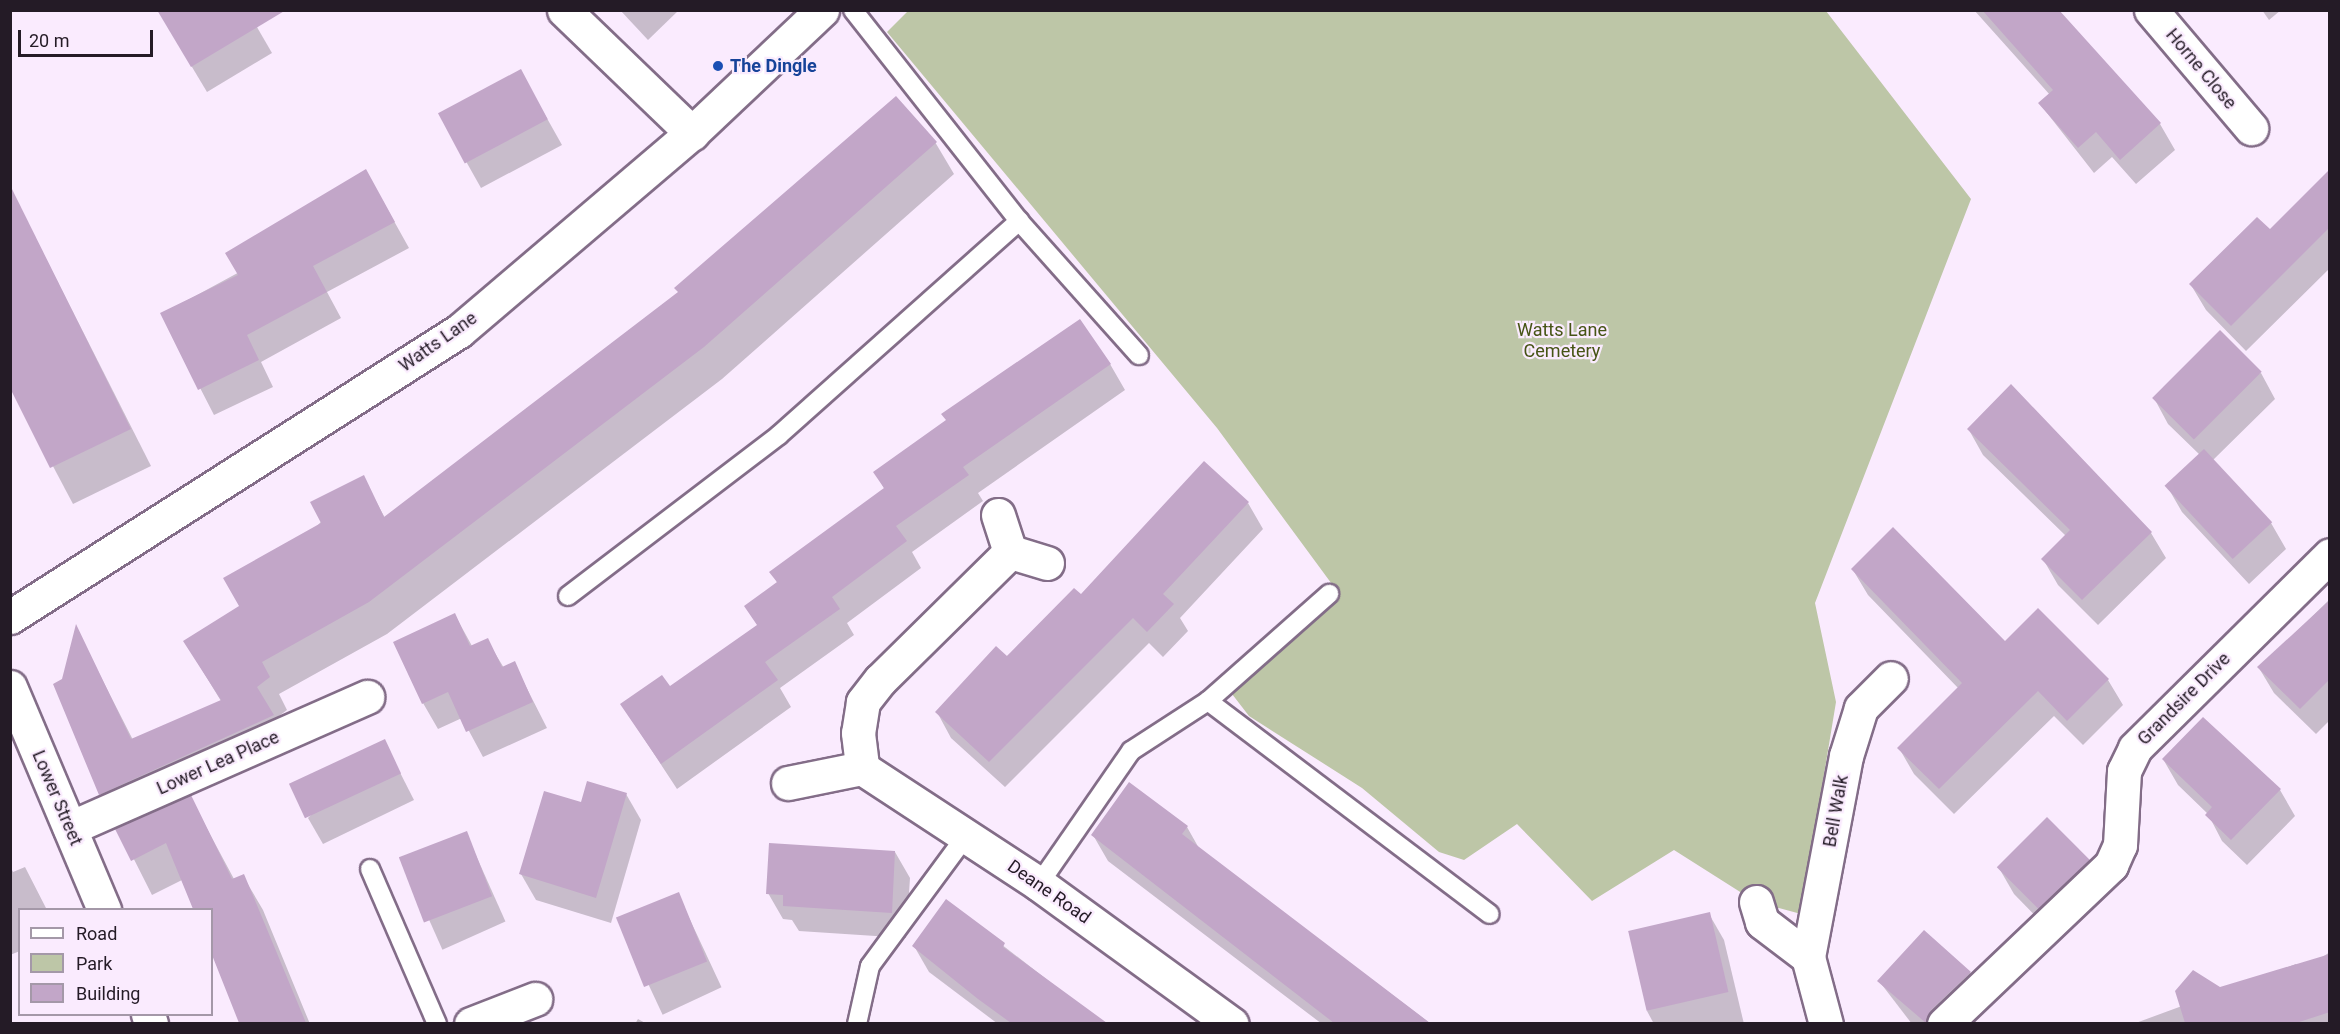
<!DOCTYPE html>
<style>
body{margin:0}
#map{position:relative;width:2340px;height:1034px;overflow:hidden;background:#faebfe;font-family:Roboto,sans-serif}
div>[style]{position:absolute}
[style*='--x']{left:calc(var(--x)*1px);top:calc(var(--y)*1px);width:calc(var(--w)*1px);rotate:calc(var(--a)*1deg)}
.green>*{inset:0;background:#bdc6a7}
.shadow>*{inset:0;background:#0003;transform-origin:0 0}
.building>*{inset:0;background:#c2a6c8;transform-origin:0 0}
.roads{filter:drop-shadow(2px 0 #836d88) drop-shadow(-2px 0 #836d88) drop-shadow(0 2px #836d88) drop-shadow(0 -2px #836d88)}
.lane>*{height:18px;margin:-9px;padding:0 9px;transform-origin:9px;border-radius:9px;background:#fff}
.street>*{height:33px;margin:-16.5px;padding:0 16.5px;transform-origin:16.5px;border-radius:16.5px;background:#fff}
.dots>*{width:16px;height:16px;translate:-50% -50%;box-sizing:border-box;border:3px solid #faebfe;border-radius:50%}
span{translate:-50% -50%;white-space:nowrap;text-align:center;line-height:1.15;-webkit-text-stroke:4.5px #faebfe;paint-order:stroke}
.transit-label{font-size:18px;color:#164399;font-weight:700}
.left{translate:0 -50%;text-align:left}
.street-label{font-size:18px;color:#241b26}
.park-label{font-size:18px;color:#465415}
.frame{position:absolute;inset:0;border:12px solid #241b26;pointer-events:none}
.legend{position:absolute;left:18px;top:908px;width:195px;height:108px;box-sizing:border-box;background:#faebfe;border:2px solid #a498a8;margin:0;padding:8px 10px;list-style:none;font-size:18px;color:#241b26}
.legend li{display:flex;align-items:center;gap:12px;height:30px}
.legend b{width:30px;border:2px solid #a498a8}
.scale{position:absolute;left:18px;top:30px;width:135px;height:27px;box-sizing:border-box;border:3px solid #241b26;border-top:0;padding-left:8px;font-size:18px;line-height:21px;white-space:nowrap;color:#241b26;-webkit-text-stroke:4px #faebfe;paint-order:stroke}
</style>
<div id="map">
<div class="green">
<div style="clip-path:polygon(909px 10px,1826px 11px,1971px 199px,1815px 603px,1836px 702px,1801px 914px,1756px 902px,1674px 850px,1592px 901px,1517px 824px,1464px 860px,1439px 852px,1362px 788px,1249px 716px,1232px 694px,1337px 591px,1217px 428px,887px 32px)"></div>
</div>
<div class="shadow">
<div style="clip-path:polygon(247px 10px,272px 53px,207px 92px,177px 42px)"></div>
<div style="clip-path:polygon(620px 10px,679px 10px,648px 40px)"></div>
<div style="clip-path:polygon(1974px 10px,2058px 10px,2160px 124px,2175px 150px,2136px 184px,2112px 157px,2094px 173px,2040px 104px,2050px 95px)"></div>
<div style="clip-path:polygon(2262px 10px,2281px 10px,2269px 20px)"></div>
<div style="clip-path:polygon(535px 97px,562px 145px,481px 188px,440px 115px)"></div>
<div style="clip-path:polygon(935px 142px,954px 174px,722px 379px,387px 634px,279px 694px,287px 710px,275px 719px,291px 747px,135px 818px,190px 797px,234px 879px,243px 876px,263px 910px,310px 1024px,241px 1024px,212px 951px,212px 910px,194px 910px,182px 880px,152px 895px,101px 794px,63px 680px,76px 628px,133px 740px,221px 701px,185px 642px,241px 607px,363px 477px,385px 518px)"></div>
<div style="clip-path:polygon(2330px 171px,2330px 268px,2246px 351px,2206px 310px,2191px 285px,2270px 231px)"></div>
<div style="clip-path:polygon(380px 196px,409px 248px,327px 292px,341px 318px,261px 362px,273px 387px,214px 415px,162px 314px)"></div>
<div style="clip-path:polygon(29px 225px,151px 466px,73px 504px,10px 385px)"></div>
<div style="clip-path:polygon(1110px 364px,1125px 390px,978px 493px,983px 501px,912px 552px,921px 568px,847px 623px,854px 635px,780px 688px,791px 707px,677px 789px,622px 705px,669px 688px,758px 626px,746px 606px,778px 584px,771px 572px,885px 490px,875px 472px)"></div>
<div style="clip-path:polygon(2261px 373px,2275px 399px,2212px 461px,2271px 523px,2286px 549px,2249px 584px,2182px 512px,2167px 486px,2200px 455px,2168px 424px,2154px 398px)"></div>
<div style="clip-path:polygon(1969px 430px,2151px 533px,2166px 558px,2098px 625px,2058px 585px,2043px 559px,2066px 536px,1983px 455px)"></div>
<div style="clip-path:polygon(1248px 503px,1263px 529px,1180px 618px,1188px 631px,1163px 657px,1149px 643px,1005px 787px,951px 738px,937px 712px,1081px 597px)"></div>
<div style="clip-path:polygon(1853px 570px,2005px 643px,2108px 680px,2123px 705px,2083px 745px,2054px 716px,1954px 814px,1914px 774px,1899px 748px,1959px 689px,1868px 595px)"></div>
<div style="clip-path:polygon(2330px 599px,2330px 720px,2316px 734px,2274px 693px,2259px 668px)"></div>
<div style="clip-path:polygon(455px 615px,472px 646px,487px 640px,504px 668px,514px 663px,547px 728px,483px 757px,462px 718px,438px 729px,423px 703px)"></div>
<div style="clip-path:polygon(384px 741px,414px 800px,323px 844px,308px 818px)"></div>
<div style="clip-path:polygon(2163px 759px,2280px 790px,2295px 816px,2247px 865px,2222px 841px,2208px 814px,2178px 785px)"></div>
<div style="clip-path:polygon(626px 794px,641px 820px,611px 923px,536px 900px,521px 874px,582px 804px)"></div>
<div style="clip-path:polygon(1187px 827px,1200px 850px,1431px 1024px,1322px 1024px,1108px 861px,1093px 835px)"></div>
<div style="left:466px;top:833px;width:97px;height:69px;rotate:66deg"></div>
<div style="clip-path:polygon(895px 852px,910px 878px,906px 938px,799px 931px,792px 920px,783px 919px,768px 893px)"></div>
<div style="clip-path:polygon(2088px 860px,2103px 886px,2053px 934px,2014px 894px,1999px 868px)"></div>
<div style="clip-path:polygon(10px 866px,13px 872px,25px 867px,47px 910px,20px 910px,20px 951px,10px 955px)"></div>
<div style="left:678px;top:894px;width:103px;height:65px;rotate:65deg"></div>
<div style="clip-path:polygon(947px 902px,1104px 1024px,998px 1024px,929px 972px,914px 946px)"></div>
<div style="clip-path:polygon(1709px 914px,1724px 940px,1744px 1024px,1654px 1024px,1647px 1011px)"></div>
<div style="clip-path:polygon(1924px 932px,1970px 973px,1985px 999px,1959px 1024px,1912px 1024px,1879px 981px)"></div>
<div style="clip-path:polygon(2330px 952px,2330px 1024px,2133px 1024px,2296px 964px,2301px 971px)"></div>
<div style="clip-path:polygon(638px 1019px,647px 1024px,635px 1024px)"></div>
</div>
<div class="building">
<div style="clip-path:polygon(157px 10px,286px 10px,191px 67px)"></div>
<div style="clip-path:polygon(1982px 10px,2059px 10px,2161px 123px,2120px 160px,2096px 132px,2078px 148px,2038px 103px,2053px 90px)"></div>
<div style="left:521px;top:69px;width:57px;height:94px;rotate:62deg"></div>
<div style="clip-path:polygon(896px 96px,937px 142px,704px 347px,369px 602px,262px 662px,270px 677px,257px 687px,274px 715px,99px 795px,53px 684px,62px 679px,76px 624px,131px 739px,221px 700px,183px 641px,239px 606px,223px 578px,321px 523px,310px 502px,364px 475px,384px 517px,678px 292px,674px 288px)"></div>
<div style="clip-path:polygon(366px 169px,395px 222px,313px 266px,327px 292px,247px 335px,259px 360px,198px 390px,160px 313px,238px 275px,225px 253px)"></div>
<div style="clip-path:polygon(2330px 169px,2330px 227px,2231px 326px,2189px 284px,2257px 217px,2270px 229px)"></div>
<div style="clip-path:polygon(10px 185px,131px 429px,50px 468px,10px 388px)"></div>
<div style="clip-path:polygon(1080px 319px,1111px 364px,963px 467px,969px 475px,896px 526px,907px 541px,832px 597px,840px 609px,765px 662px,778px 680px,661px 764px,620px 704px,662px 675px,670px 686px,757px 625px,744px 606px,777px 582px,769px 572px,884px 488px,873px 472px,946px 420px,941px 414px)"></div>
<div style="left:2220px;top:330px;width:59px;height:96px;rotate:45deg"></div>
<div style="clip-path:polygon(2011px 384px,2152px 532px,2082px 600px,2041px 559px,2070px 530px,1967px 429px)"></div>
<div style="left:2204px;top:449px;width:100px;height:54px;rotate:47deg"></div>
<div style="clip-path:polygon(1204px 461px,1249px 502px,1163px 594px,1174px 604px,1147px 632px,1133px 618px,989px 762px,935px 712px,996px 646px,1007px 656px,1074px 588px,1081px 594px)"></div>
<div style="clip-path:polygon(1893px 527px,2005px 641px,2038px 608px,2109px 679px,2067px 721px,2038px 691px,1939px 789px,1897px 748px,1962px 683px,1851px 569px)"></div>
<div style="clip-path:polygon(2330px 600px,2330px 679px,2300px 709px,2257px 667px)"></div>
<div style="clip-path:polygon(455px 613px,470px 646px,488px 638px,502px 667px,515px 661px,533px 702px,466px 732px,448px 692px,422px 704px,393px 642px)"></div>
<div style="clip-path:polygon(2203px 717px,2281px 789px,2231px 840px,2205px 815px,2212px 807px,2162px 759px)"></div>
<div style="left:385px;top:739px;width:38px;height:106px;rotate:65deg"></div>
<div style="clip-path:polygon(587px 781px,627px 793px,596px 898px,519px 874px,544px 791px,581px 802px)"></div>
<div style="clip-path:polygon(1129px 782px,1188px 826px,1182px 834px,1430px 1023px,1334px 1023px,1091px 835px)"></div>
<div style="clip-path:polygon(191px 795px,232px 879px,244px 874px,306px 1023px,239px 1023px,212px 955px,212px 909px,193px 909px,166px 843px,131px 861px,115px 829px)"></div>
<div style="left:2047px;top:817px;width:61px;height:71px;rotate:45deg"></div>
<div style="left:467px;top:831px;width:70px;height:73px;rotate:69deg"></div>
<div style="clip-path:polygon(769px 843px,895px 851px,892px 913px,783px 906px,783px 895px,766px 894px)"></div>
<div style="left:679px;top:892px;width:75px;height:68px;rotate:68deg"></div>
<div style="clip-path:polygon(946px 899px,1005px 943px,1003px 947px,1107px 1023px,1011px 1023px,978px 999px,912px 946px)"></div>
<div style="left:1710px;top:912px;width:82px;height:84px;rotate:77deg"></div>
<div style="clip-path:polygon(1924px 930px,1971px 972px,1931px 1010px,1926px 1023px,1877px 981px)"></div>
<div style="clip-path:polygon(2330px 954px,2330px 1012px,2296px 1023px,2185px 1023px,2175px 991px,2193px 970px,2220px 987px)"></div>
</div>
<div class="roads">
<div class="lane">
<div style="--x:853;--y:10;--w:268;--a:51.8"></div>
<div style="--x:1019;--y:221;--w:180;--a:48.2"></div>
<div style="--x:568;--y:596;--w:265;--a:-37.3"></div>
<div style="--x:779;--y:435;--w:322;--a:-41.7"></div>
<div style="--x:1208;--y:701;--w:353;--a:37.1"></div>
<div style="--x:370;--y:869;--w:169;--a:66.6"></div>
<div style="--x:1039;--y:884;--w:162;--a:-55.3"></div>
<div style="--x:1131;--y:751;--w:92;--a:-33"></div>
<div style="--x:1208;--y:701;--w:162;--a:-41.5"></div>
<div style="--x:857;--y:1024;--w:59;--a:-77.4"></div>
<div style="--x:870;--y:966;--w:162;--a:-53.6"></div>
</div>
<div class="street">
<div style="--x:564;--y:10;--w:178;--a:43.9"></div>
<div style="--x:2151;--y:10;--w:155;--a:49.7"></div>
<div style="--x:998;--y:515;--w:39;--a:72"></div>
<div style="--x:1047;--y:563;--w:39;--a:-163"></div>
<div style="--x:1010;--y:552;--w:182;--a:135.4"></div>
<div style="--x:880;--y:680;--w:28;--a:128"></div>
<div style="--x:863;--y:702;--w:31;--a:99"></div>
<div style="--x:858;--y:733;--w:35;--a:83"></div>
<div style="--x:862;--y:768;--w:212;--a:33.2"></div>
<div style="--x:1039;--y:884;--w:238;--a:36"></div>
<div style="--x:10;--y:617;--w:532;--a:-32.5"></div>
<div style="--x:459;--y:331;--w:306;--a:-40.4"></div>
<div style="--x:692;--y:133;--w:179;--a:-43.4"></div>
<div style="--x:10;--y:687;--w:242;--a:67.1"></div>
<div style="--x:788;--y:783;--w:76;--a:-11.5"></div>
<div style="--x:70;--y:828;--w:325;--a:-23.8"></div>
<div style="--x:1756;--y:902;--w:21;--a:73"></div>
<div style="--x:1762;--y:922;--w:58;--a:37.3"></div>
<div style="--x:1808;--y:957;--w:69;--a:75"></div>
<div style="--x:1808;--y:957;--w:205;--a:-79.3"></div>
<div style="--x:1846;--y:756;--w:50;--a:-72.6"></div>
<div style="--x:1861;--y:708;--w:42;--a:-45"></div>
<div style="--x:148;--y:1014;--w:10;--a:73"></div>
<div style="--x:471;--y:1024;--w:69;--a:-21.3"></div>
<div style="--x:1944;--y:1024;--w:231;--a:-43.6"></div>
<div style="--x:2111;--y:865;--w:22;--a:-66"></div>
<div style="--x:2120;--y:845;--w:74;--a:-86.9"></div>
<div style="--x:2124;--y:771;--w:25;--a:-64"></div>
<div style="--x:2135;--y:748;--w:274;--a:-44.7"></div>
</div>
</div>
<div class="dots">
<div style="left:718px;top:66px;background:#1a4fb4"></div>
</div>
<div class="transit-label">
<span class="left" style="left:730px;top:66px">The Dingle</span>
</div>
<div class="street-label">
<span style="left:2201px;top:69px;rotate:50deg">Horne Close</span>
<span style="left:438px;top:342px;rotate:-35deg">Watts Lane</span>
<span style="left:2184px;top:699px;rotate:-45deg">Grandsire Drive</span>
<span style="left:218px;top:763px;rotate:-24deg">Lower Lea Place</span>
<span style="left:57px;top:798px;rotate:67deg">Lower Street</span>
<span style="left:1836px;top:811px;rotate:-80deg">Bell Walk</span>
<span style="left:1049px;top:892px;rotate:35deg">Deane Road</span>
</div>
<div class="park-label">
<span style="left:1562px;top:341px">Watts Lane<br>Cemetery</span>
</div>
<div class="frame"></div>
<ul class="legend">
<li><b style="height:8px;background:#fff"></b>Road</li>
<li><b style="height:16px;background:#bdc6a7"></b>Park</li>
<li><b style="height:16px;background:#c2a6c8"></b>Building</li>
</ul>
<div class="scale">20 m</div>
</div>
